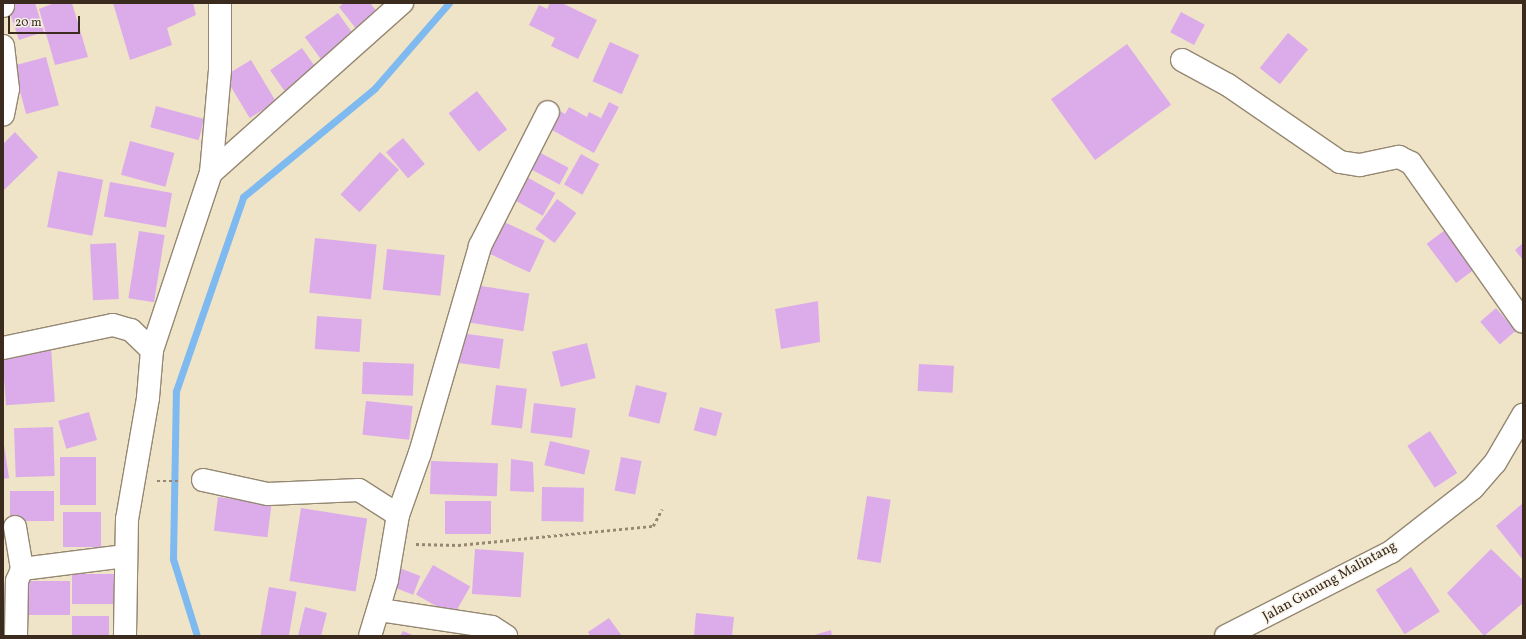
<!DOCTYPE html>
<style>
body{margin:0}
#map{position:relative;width:1526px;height:639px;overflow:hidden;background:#efe4c7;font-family:Vollkorn,serif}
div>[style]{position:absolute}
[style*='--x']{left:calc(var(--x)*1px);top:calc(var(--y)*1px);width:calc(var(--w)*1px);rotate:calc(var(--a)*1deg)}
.stream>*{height:7px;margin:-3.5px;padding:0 3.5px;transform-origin:3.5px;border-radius:3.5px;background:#7ebaf0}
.building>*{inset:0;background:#dcacea;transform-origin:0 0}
.path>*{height:2.5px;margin-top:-1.25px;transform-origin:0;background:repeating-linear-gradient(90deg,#958772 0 3px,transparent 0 6px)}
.roads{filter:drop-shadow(1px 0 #958772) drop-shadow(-1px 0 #958772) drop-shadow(0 1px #958772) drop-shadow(0 -1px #958772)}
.minor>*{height:22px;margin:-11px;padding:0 11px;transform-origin:11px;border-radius:11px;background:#fff}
span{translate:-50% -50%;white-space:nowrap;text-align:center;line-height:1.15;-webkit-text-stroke:3px #f7f3e8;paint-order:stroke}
.street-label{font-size:14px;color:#3b2a1e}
.frame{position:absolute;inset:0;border:4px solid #3b2a1e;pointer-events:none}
.scale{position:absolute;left:8px;top:16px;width:72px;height:18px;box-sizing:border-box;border:2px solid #3b2a1e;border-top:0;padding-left:5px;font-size:12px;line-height:14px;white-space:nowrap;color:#3b2a1e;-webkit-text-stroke:3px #f7f3e8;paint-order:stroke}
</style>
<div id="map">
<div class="stream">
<div style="--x:197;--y:636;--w:81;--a:-107.3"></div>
<div style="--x:173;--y:559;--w:168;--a:-89"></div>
<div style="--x:176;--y:391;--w:205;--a:-70.9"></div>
<div style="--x:243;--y:197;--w:171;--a:-39.5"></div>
<div style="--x:375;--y:88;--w:113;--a:-49"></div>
</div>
<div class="building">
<div style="clip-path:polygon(35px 3px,44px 32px,19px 40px,7px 4px)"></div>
<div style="clip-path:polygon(54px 3px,72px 3px,88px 57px,55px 65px,39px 9px)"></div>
<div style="clip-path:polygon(113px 3px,193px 3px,196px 15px,167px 28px,172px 45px,130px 60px)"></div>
<div style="clip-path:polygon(344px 3px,370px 3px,382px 18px,361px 35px,339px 7px)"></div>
<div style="clip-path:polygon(550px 3px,562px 3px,597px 20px,578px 59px,551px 46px,555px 38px,529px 25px,539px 5px,547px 9px)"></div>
<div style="left:1181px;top:12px;width:27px;height:23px;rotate:28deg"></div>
<div style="left:338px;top:13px;width:32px;height:41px;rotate:54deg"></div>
<div style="left:1288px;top:33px;width:26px;height:45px;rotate:39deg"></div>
<div style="left:610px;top:42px;width:32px;height:43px;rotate:24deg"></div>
<div style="left:1127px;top:44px;width:75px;height:94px;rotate:54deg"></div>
<div style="left:302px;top:48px;width:29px;height:39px;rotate:55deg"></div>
<div style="left:46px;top:57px;width:50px;height:34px;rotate:75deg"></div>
<div style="left:251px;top:60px;width:49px;height:31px;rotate:59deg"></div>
<div style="left:477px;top:91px;width:49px;height:36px;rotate:52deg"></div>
<div style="clip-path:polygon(609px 102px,619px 107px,594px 153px,550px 129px,560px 111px,565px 114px,569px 107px,587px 117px,589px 112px,601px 118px)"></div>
<div style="left:156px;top:106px;width:50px;height:22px;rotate:15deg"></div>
<div style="clip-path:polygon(15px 132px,38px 157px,3px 191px,3px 144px)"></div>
<div style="left:403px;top:138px;width:34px;height:22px;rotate:50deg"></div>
<div style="left:130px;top:141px;width:46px;height:35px;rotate:15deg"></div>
<div style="left:535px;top:150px;width:38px;height:19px;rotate:28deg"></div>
<div style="left:380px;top:152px;width:26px;height:58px;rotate:43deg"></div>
<div style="left:581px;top:154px;width:21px;height:35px;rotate:29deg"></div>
<div style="left:58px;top:171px;width:46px;height:57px;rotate:11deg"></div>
<div style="left:523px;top:175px;width:37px;height:26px;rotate:29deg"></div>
<div style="left:110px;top:182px;width:63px;height:35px;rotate:10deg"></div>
<div style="left:557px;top:199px;width:24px;height:37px;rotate:36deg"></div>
<div style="left:502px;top:221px;width:47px;height:35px;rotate:25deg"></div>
<div style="left:1445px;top:230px;width:49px;height:23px;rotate:53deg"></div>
<div style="left:139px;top:231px;width:26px;height:68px;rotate:9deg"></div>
<div style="left:315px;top:238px;width:62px;height:55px;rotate:6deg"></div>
<div style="left:116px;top:243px;width:56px;height:26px;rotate:87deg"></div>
<div style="clip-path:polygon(1523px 243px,1523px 260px,1515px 250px)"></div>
<div style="left:387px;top:249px;width:58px;height:41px;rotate:6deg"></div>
<div style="left:475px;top:285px;width:55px;height:38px;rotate:9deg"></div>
<div style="clip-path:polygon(818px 301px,820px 342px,781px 349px,775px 309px)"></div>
<div style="left:1496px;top:308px;width:30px;height:21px;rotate:49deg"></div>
<div style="left:317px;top:316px;width:45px;height:33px;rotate:4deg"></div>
<div style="left:461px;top:333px;width:43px;height:30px;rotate:8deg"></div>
<div style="left:587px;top:343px;width:36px;height:36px;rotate:76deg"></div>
<div style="left:51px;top:347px;width:55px;height:49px;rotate:86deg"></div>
<div style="left:363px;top:362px;width:51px;height:32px;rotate:2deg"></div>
<div style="left:919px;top:364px;width:35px;height:27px;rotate:3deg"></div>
<div style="left:496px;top:385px;width:31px;height:40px;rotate:7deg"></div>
<div style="left:636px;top:385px;width:32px;height:32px;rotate:14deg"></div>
<div style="left:366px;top:401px;width:47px;height:34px;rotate:6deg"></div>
<div style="left:534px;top:403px;width:42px;height:30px;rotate:7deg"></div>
<div style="left:700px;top:407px;width:23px;height:24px;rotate:15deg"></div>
<div style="left:89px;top:412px;width:29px;height:32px;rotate:74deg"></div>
<div style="left:53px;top:427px;width:49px;height:39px;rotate:88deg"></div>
<div style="left:1430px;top:431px;width:50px;height:27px;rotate:57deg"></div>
<div style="clip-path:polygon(3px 438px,9px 478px,3px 479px)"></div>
<div style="left:550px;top:441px;width:41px;height:25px;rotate:13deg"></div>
<div style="left:96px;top:457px;width:48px;height:36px;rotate:90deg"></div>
<div style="left:621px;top:457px;width:21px;height:34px;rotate:11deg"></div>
<div style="clip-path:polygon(511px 459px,533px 462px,534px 492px,510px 491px)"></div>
<div style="left:431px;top:461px;width:67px;height:33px;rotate:2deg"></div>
<div style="left:542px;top:487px;width:42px;height:34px;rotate:1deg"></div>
<div style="left:10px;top:491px;width:44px;height:30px"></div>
<div style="left:867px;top:496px;width:24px;height:64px;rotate:9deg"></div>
<div style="left:218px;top:497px;width:54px;height:34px;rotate:7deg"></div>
<div style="left:445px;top:501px;width:46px;height:33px"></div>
<div style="clip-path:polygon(1523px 503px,1523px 560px,1496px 526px)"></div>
<div style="left:301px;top:508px;width:67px;height:74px;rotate:9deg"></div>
<div style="left:101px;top:512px;width:35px;height:38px;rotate:90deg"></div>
<div style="left:475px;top:549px;width:49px;height:45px;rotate:4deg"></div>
<div style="clip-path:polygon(1491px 549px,1523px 580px,1523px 603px,1484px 636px,1447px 593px)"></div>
<div style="left:433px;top:565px;width:43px;height:34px;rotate:30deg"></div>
<div style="left:397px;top:567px;width:25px;height:20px;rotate:21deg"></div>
<div style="left:1411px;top:567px;width:53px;height:42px;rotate:57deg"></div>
<div style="left:72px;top:574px;width:48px;height:30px"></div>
<div style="left:27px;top:581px;width:43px;height:34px"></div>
<div style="left:269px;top:587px;width:28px;height:50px;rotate:10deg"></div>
<div style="clip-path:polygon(305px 607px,327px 613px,321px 636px,298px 636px)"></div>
<div style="clip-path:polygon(696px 613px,734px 617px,732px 636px,694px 636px)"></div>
<div style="left:72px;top:616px;width:37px;height:20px"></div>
<div style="clip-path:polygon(609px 618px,622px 636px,590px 636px,588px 632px)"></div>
<div style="clip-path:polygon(831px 630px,832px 636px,811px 636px)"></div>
<div style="clip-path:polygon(403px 631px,415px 636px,400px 636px)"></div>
</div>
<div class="path">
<div style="--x:157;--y:481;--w:23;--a:0"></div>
<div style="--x:416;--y:544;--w:42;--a:1.4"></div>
<div style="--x:458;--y:545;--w:196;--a:-5.6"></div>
<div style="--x:653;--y:526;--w:19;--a:-62"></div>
</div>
<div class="roads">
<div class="minor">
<div style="--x:3;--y:6;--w:3;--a:-90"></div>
<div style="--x:3;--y:46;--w:43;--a:83.4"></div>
<div style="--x:8;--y:89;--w:26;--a:101"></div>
<div style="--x:1182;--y:60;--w:52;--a:28.5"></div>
<div style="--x:1228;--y:85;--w:136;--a:34.5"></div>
<div style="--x:1340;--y:162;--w:20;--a:9"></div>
<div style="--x:1360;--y:165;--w:40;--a:-12"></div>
<div style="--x:1399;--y:157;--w:13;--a:27"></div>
<div style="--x:1411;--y:163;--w:194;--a:54.8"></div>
<div style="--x:211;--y:173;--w:256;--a:-41.7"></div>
<div style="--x:3;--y:348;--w:112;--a:-11.8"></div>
<div style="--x:113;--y:325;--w:19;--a:16"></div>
<div style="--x:131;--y:330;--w:29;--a:44"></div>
<div style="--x:152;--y:350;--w:48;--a:94.8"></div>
<div style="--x:148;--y:398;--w:123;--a:99.8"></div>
<div style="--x:127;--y:519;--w:117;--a:91"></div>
<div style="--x:152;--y:350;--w:187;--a:-71.6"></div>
<div style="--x:211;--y:173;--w:103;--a:-85"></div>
<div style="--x:220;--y:70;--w:67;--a:-90"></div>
<div style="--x:203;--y:480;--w:66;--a:12.2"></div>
<div style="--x:268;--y:494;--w:91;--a:-2.5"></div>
<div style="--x:359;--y:490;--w:46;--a:32.7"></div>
<div style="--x:15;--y:527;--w:43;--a:80.5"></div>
<div style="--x:380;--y:610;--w:113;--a:8.6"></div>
<div style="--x:492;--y:627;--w:17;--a:33"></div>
<div style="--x:16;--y:636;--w:55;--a:-89"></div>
<div style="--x:17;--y:581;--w:13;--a:-67"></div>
<div style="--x:22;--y:569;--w:104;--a:-7.2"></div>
<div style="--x:370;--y:636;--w:59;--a:-73.1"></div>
<div style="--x:387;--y:580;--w:66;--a:-80.4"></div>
<div style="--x:398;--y:515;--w:66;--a:-70.5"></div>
<div style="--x:420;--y:453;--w:216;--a:-73.8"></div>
<div style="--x:480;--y:246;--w:150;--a:-63.1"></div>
<div style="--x:1226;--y:636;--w:185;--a:-27"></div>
<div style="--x:1391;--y:552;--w:104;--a:-38"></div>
<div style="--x:1473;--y:488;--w:33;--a:-49"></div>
<div style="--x:1495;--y:463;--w:56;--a:-59.7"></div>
</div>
</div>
<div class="street-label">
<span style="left:1330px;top:582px;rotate:-29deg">Jalan Gunung Malintang</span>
</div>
<div class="frame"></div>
<div class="scale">20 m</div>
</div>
